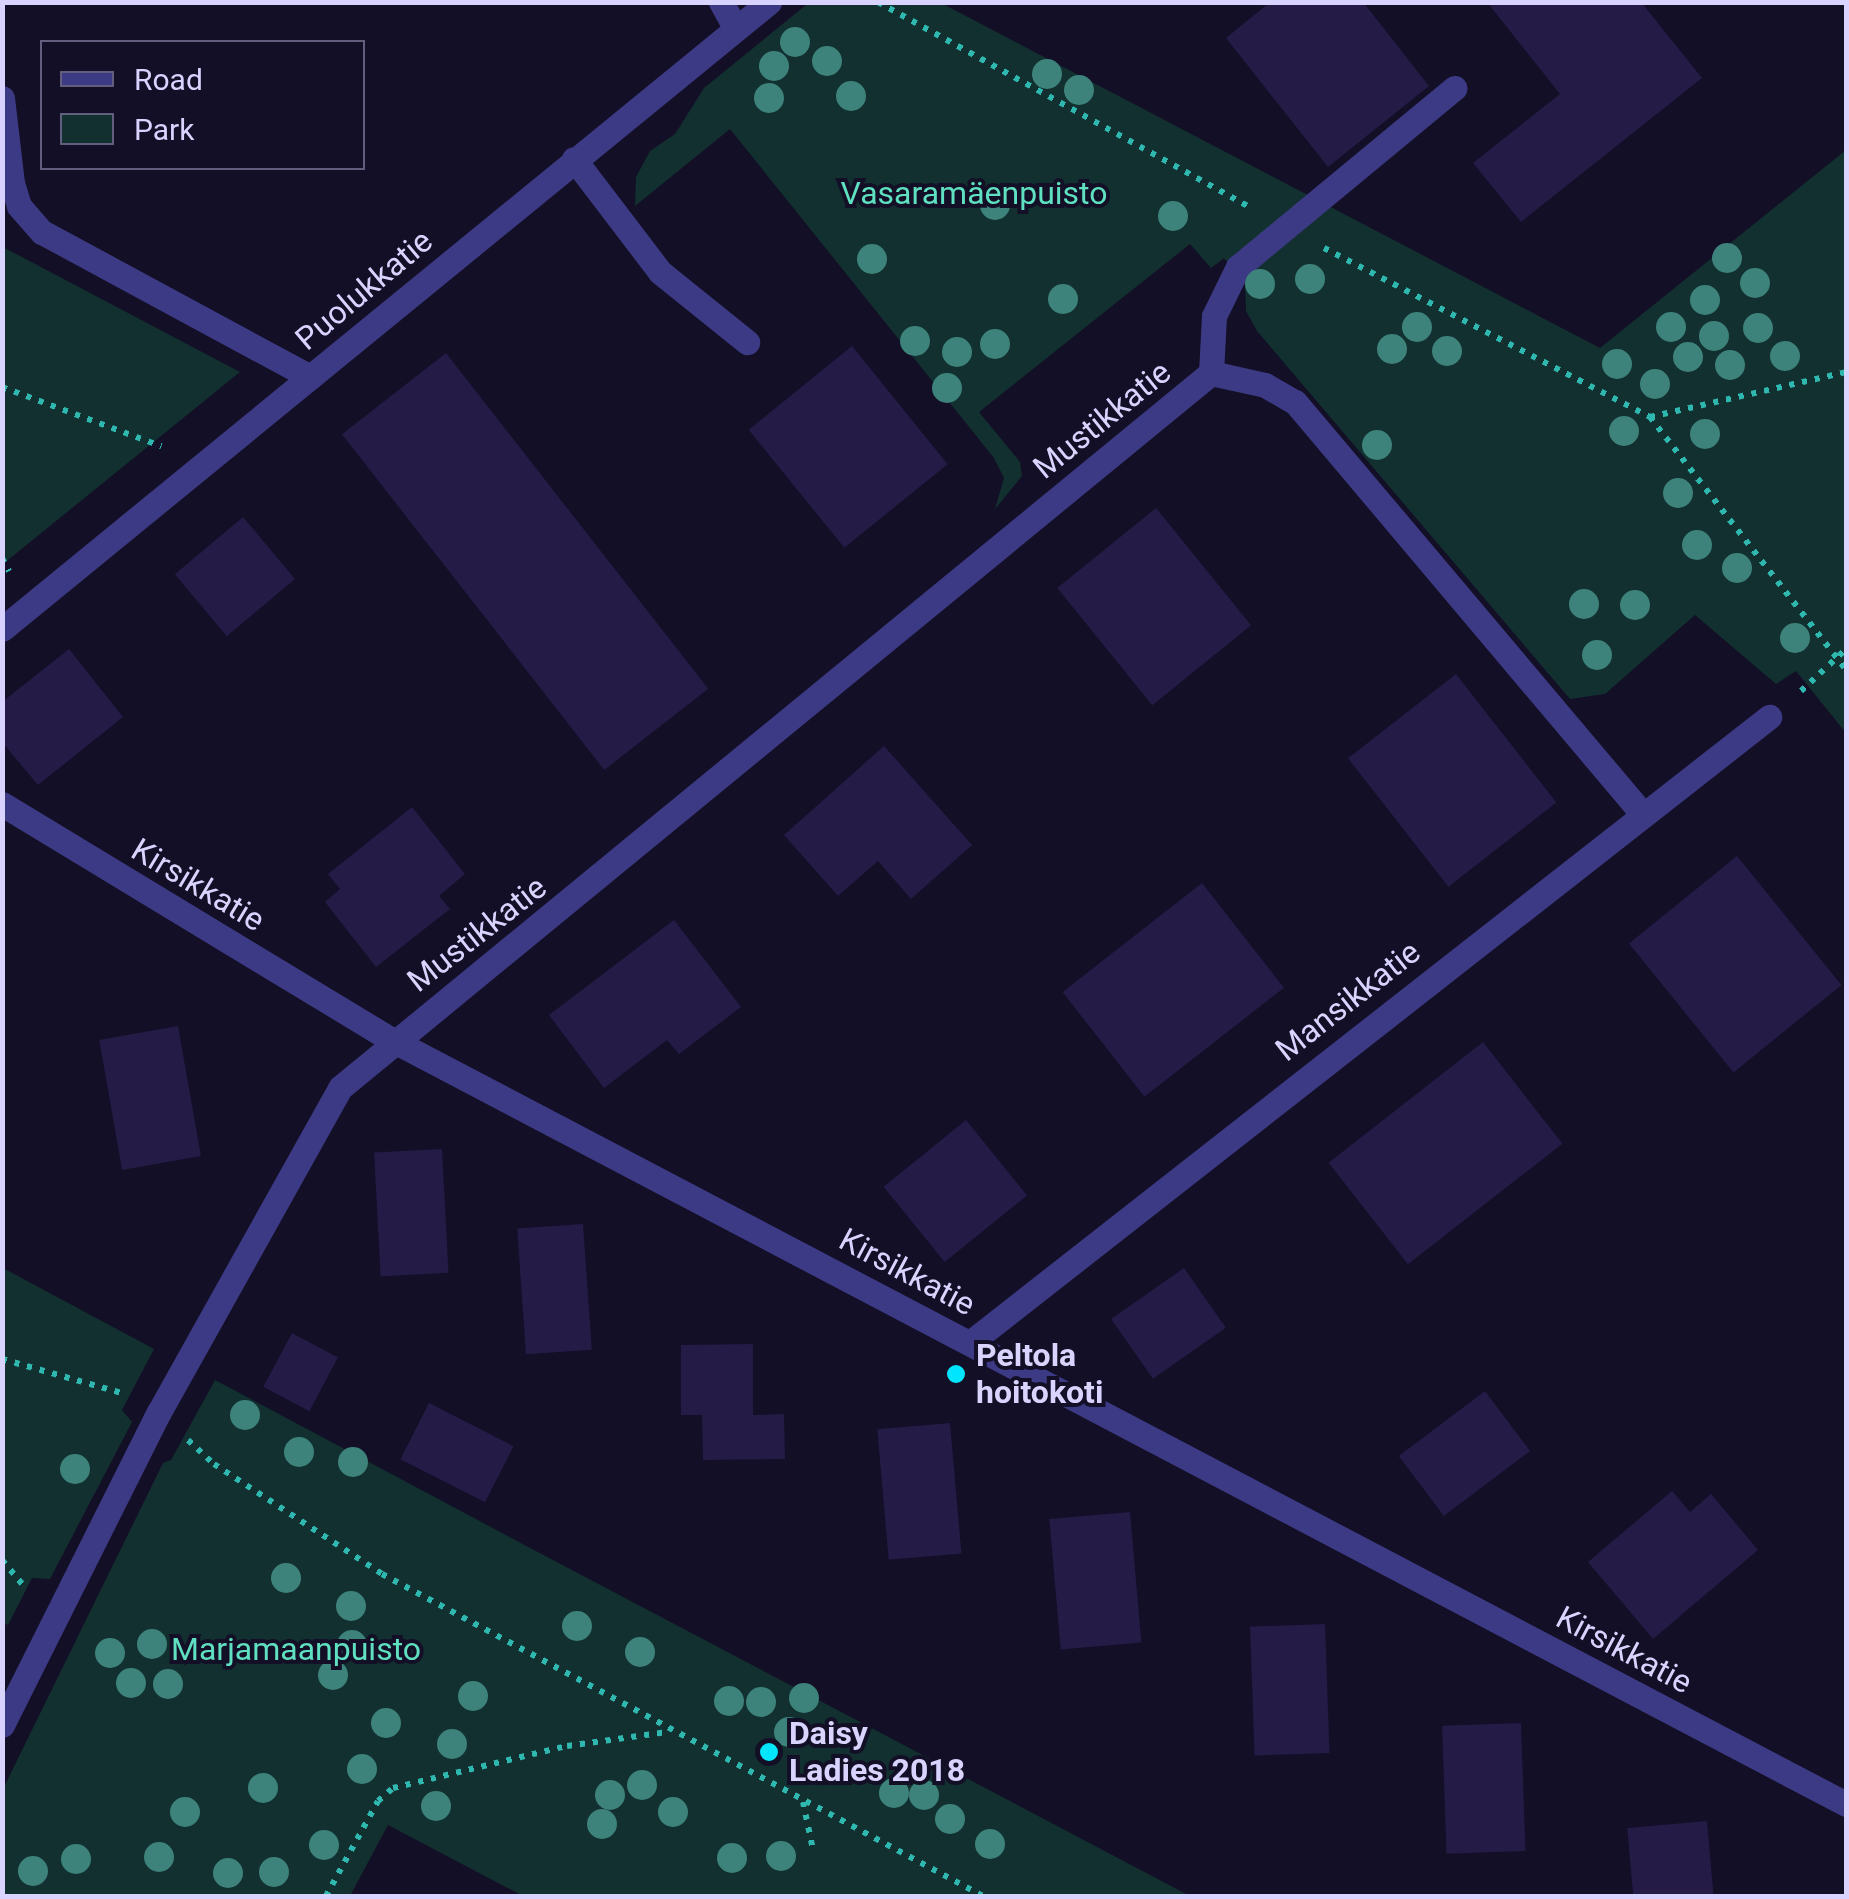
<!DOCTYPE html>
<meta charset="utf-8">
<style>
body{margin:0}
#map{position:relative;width:1849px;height:1899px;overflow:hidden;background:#130f26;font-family:Roboto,sans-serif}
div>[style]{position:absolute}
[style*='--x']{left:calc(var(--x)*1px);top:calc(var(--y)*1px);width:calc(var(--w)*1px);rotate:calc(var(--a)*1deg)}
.green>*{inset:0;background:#12302f}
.building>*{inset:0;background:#241b47;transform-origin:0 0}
.path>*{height:6px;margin-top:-3px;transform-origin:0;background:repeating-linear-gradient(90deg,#2fb8b0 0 5px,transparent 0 13px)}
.lane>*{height:25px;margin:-12.5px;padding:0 12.5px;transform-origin:12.5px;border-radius:12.5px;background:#3d3a85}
.street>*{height:25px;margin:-12.5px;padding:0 12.5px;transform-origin:12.5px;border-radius:12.5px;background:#3d3a85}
.trees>*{width:30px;height:30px;margin:-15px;border-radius:50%;background:#3d827b}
.dots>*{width:28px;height:28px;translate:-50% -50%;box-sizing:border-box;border:5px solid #130f26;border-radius:50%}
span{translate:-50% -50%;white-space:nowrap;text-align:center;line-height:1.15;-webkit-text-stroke:8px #130f26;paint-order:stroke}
.park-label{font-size:32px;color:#5fe0c0}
.street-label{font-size:32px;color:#d9d4ff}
.poi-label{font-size:32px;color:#d9d4ff;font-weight:700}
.left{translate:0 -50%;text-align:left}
.frame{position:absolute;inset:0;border:5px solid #d9d4ff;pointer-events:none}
.legend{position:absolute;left:40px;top:40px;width:325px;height:130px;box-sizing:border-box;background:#130f26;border:2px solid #625e7d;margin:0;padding:12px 18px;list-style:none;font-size:30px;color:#d9d4ff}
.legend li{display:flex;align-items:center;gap:20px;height:50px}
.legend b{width:50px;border:2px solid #625e7d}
</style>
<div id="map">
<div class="green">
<div style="clip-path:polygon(818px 2px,941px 3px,1600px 348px,1846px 150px,1846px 733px,1796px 671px,1776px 684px,1695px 615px,1605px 694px,1570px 699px,1257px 331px,1246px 311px,1245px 284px,1224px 258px,1211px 268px,1190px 244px,979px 412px,1020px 462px,1022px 476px,995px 509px,1004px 478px,994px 458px,730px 129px,635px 206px,636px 177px,650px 151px,675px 134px,704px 88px,806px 5px)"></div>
<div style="clip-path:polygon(3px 247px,240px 372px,3px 564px)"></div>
<div style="clip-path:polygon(3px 1268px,154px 1349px,122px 1410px,132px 1422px,50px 1579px,32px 1578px,8px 1625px,2px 1622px)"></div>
<div style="clip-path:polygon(215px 1380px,534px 1550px,1190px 1896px,523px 1896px,388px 1825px,350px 1896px,3px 1896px,3px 1789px,163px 1463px,171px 1460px)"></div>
</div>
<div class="building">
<div style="clip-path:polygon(1270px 2px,1363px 2px,1429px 86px,1328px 167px,1226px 38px)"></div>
<div style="clip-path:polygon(1487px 2px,1641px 2px,1702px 78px,1521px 222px,1473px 163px,1560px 94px)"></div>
<div style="left:852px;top:346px;width:152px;height:133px;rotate:51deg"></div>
<div style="left:446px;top:353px;width:426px;height:132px;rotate:52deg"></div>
<div style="left:1156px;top:508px;width:151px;height:127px;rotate:51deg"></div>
<div style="left:243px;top:517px;width:81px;height:89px;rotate:50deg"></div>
<div style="clip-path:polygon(69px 649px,123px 717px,38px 785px,2px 742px,2px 702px)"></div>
<div style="left:1456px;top:674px;width:163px;height:137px;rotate:52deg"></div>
<div style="clip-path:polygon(884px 746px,972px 845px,911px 899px,878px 861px,838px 896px,784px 835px)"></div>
<div style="clip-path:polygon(412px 807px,465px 874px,439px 896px,450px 909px,376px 967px,325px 902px,340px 889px,328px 874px)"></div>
<div style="left:1737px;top:856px;width:166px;height:139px;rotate:51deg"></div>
<div style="left:1202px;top:883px;width:133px;height:177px;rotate:52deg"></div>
<div style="clip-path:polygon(674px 920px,741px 1007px,679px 1054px,667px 1040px,604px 1088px,549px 1015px)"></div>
<div style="left:178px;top:1026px;width:132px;height:80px;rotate:80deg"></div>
<div style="left:1483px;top:1042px;width:129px;height:196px;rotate:52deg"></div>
<div style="left:966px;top:1120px;width:97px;height:106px;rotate:51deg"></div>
<div style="left:442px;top:1149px;width:124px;height:68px;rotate:87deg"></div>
<div style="left:583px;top:1224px;width:126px;height:66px;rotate:86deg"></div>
<div style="left:1184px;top:1268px;width:73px;height:89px;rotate:55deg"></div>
<div style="left:292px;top:1333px;width:52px;height:61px;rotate:28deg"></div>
<div style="clip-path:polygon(753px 1344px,753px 1415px,784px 1414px,785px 1459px,703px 1460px,702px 1415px,681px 1415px,681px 1345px)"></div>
<div style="left:1485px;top:1391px;width:75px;height:108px;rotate:53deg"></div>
<div style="left:429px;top:1403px;width:95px;height:63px;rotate:27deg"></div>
<div style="left:950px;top:1423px;width:131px;height:73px;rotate:85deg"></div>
<div style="clip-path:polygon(1672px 1491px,1690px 1512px,1711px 1494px,1758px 1550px,1653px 1639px,1588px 1562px)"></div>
<div style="left:1130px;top:1512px;width:131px;height:81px;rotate:85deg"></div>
<div style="left:1325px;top:1624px;width:129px;height:75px;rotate:88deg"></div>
<div style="left:1521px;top:1723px;width:128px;height:79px;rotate:88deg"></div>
<div style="left:1707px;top:1821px;width:75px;height:80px;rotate:85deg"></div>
</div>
<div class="path">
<div style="--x:878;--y:2;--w:422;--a:28.9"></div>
<div style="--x:1324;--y:248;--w:367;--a:27.4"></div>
<div style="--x:1650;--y:417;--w:201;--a:-12.9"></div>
<div style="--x:2;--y:387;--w:170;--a:20.4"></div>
<div style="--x:1650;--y:417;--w:320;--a:52.2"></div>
<div style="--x:2;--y:558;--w:15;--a:62"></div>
<div style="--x:1801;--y:691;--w:62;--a:-43"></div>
<div style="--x:2;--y:1359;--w:124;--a:15.9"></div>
<div style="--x:188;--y:1440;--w:35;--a:43"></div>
<div style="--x:214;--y:1464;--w:201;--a:33.2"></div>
<div style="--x:382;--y:1574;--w:682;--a:28.18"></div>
<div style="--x:2;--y:1560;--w:34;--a:50"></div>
<div style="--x:803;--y:1802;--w:49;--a:78.2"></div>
<div style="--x:326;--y:1896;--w:108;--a:-61.3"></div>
<div style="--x:378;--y:1801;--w:20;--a:-41"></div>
<div style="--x:393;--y:1788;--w:179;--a:-13.6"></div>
<div style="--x:567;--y:1746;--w:101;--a:-8"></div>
</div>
<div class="lane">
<div style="--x:721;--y:2;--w:29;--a:61"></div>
<div style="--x:2;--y:98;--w:86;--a:83.3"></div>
<div style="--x:12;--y:183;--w:24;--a:73"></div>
<div style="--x:19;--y:206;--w:35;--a:49"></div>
<div style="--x:42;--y:232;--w:305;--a:28.4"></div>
<div style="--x:574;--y:159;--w:142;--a:52.7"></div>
<div style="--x:660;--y:272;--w:112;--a:38.8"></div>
<div style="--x:1211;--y:373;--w:57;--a:-87"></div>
<div style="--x:1214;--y:316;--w:55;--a:-63.9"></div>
<div style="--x:1238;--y:267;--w:281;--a:-39.6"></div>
</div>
<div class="street">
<div style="--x:2;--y:629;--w:991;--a:-39.26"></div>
<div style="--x:2;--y:804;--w:456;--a:31.2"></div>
<div style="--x:392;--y:1040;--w:1643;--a:27.72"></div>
<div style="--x:971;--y:1342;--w:1014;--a:-38.07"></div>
<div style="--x:2;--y:1725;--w:350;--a:-63.4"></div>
<div style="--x:159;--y:1412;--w:372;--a:-60.8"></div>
<div style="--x:341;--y:1087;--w:1125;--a:-39.38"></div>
<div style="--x:1211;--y:373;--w:55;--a:12.5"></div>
<div style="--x:1265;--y:385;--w:34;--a:30"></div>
<div style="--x:1295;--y:402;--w:535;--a:49.85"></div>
</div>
<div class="trees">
<div style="left:795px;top:42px"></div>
<div style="left:827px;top:61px"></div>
<div style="left:774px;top:66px"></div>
<div style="left:1047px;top:74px"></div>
<div style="left:1079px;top:90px"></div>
<div style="left:851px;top:96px"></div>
<div style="left:769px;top:98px"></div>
<div style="left:995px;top:205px"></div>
<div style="left:1173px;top:216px"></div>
<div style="left:1727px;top:258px"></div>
<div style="left:872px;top:259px"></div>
<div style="left:1310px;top:279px"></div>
<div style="left:1755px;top:283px"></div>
<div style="left:1260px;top:284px"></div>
<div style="left:1063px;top:299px"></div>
<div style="left:1705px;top:300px"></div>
<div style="left:1417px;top:327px"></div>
<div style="left:1671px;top:327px"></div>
<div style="left:1758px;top:328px"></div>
<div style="left:1714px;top:336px"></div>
<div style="left:915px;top:341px"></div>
<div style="left:995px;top:344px"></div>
<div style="left:1392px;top:349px"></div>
<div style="left:1447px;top:351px"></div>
<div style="left:957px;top:352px"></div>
<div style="left:1785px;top:356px"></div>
<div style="left:1688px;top:357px"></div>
<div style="left:1617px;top:364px"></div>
<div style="left:1730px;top:365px"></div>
<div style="left:1655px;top:384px"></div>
<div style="left:947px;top:388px"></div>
<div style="left:1624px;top:431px"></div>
<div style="left:1705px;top:434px"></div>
<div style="left:1377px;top:445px"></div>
<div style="left:1678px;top:493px"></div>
<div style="left:1697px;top:545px"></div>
<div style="left:1737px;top:568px"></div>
<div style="left:1584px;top:604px"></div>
<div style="left:1635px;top:605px"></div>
<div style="left:1795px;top:638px"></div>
<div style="left:1597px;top:655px"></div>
<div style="left:245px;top:1415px"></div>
<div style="left:299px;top:1452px"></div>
<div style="left:353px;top:1462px"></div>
<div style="left:75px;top:1469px"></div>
<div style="left:286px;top:1578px"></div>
<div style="left:351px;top:1606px"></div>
<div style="left:577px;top:1626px"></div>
<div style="left:152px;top:1644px"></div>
<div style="left:352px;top:1645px"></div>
<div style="left:640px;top:1652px"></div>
<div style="left:110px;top:1653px"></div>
<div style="left:333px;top:1675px"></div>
<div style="left:131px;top:1683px"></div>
<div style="left:168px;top:1684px"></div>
<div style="left:473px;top:1696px"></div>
<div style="left:804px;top:1698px"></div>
<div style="left:729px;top:1701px"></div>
<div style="left:761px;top:1702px"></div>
<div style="left:386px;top:1723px"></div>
<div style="left:789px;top:1732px"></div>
<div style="left:452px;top:1744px"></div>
<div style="left:362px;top:1769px"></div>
<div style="left:642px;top:1785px"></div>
<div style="left:263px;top:1788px"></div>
<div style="left:894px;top:1793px"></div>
<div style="left:610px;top:1795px"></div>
<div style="left:924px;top:1795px"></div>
<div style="left:436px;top:1806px"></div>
<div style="left:185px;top:1812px"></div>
<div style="left:673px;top:1812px"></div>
<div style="left:950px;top:1819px"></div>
<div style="left:602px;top:1824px"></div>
<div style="left:990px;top:1844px"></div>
<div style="left:324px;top:1845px"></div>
<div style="left:781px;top:1856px"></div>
<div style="left:159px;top:1857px"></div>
<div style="left:732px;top:1858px"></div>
<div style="left:76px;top:1859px"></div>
<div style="left:33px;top:1871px"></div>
<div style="left:274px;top:1872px"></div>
<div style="left:228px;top:1873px"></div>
</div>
<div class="dots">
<div style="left:956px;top:1374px;background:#00e5ff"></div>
<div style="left:769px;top:1752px;background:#00e5ff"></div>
</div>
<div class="park-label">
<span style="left:974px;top:193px">Vasaramäenpuisto</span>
<span style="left:296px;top:1649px">Marjamaanpuisto</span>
</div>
<div class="street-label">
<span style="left:364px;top:290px;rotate:-40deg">Puolukkatie</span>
<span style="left:1102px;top:420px;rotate:-39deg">Mustikkatie</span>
<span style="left:198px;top:885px;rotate:31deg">Kirsikkatie</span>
<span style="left:477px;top:934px;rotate:-38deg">Mustikkatie</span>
<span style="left:1348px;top:1001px;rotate:-38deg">Mansikkatie</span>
<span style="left:907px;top:1272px;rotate:28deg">Kirsikkatie</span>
<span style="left:1624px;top:1650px;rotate:28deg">Kirsikkatie</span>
</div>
<div class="poi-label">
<span class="left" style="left:976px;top:1374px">Peltola<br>hoitokoti</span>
<span class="left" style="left:789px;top:1752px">Daisy<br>Ladies 2018</span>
</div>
<div class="frame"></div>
<ul class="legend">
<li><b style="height:12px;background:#3d3a85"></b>Road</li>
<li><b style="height:28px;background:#12302f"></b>Park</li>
</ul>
</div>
